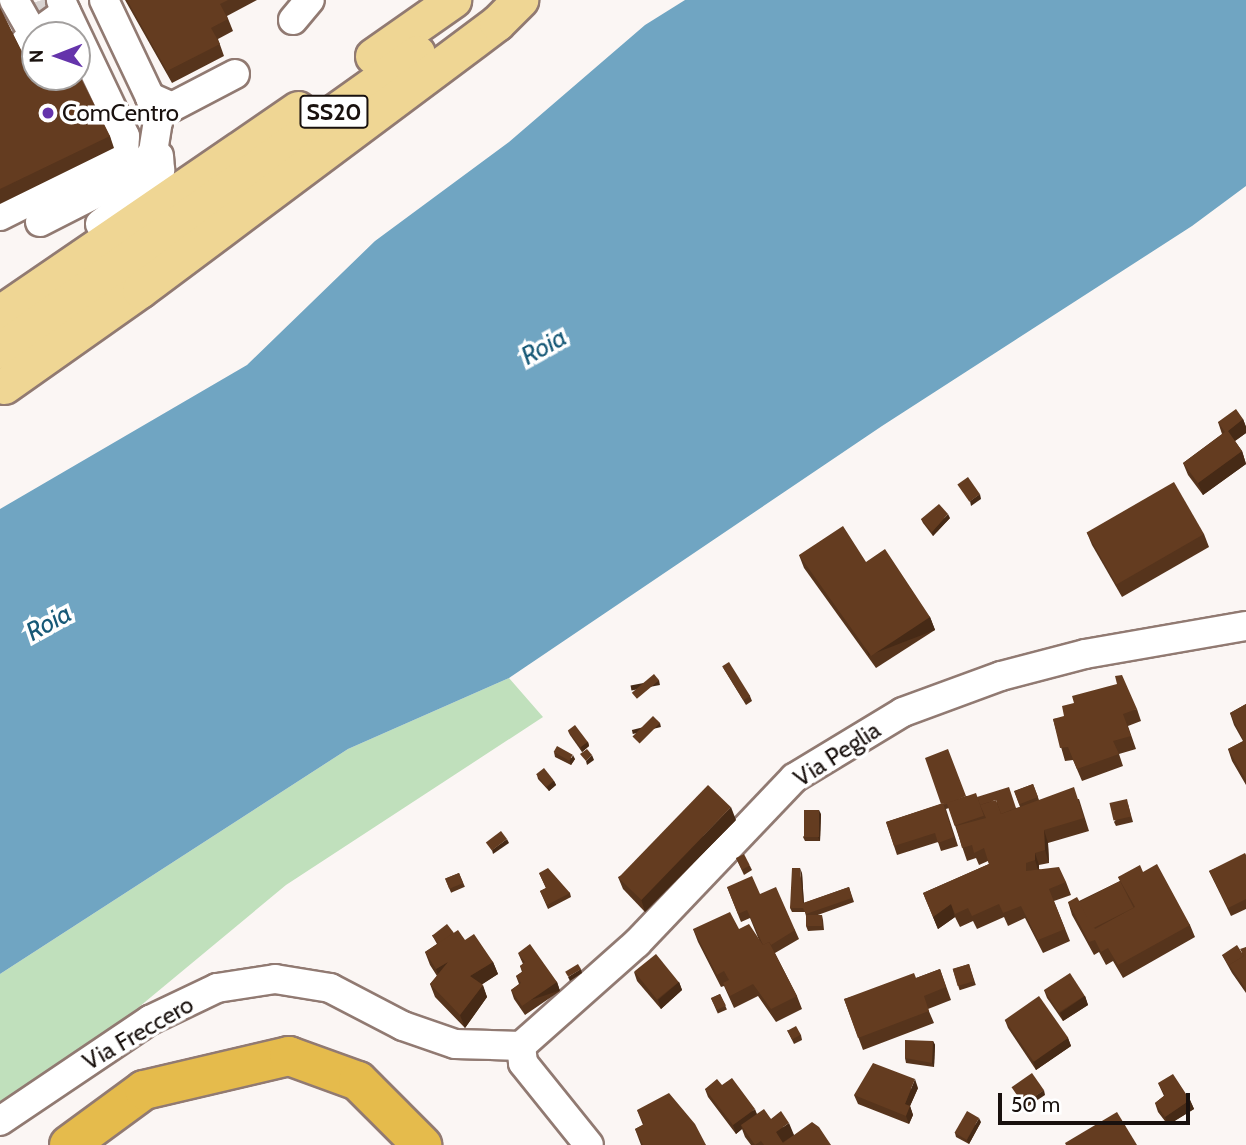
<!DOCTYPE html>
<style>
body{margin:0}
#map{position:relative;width:1246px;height:1145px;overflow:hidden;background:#fbf6f4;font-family:Cabin,sans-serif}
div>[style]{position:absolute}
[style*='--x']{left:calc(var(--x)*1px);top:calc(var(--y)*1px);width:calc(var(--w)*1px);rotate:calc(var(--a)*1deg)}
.green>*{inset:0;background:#c0e0bc}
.water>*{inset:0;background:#70a5c2}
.minor-tunnel>*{height:28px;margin-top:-14px;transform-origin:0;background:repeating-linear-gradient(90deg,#d9d4d2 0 28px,transparent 0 42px)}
.roads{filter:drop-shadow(2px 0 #917a72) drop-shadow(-2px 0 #917a72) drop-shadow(0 2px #917a72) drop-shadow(0 -2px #917a72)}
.minor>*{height:28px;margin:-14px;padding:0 14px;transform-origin:14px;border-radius:14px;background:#fff}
.major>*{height:35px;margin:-17.5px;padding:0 17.5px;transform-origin:17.5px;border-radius:17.5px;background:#efd694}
.highway>*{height:38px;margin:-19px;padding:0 19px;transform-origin:19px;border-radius:19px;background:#e5bb4c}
.wall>*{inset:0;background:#56341c;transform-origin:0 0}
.shaded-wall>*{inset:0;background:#462a16;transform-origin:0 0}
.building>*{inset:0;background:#643c20;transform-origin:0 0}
.dots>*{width:19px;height:19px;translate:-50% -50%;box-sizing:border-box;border:4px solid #fff;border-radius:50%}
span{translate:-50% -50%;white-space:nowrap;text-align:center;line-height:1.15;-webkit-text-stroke:7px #fff;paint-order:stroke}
.shield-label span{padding:2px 5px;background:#fff;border:2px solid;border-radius:5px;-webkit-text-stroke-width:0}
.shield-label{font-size:23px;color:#19110e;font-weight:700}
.poi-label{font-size:24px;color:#19110e}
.left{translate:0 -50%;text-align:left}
.street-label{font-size:24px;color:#19110e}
.water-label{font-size:26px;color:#175977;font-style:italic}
.north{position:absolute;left:21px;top:21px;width:70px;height:70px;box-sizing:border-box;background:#fff;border:2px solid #a3a09f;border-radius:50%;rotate:269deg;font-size:19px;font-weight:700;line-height:28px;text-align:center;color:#19110e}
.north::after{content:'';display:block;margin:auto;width:24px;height:32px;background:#6534ab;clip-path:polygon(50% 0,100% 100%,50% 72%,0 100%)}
.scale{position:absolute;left:998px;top:1093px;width:192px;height:32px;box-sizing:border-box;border:4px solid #19110e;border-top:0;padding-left:9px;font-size:21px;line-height:24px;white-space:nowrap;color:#19110e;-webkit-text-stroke:5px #fff;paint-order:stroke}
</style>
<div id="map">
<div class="green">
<div style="clip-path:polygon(509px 678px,543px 717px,286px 885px,98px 1041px,0 1103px,0 974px,348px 749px)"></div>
</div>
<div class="water">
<div style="clip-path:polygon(685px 0,1246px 0,1246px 186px,1192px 226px,882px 426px,509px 678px,348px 749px,0 974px,0 509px,247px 365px,375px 241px,509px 142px,645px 25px)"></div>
</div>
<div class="minor-tunnel">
<div style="--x:42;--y:0;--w:17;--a:73"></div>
<div style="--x:47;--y:16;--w:19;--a:99"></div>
</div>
<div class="roads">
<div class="minor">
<div style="--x:14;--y:0;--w:40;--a:60.3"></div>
<div style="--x:34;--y:35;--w:11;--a:142"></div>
<div style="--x:293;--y:20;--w:26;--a:-50"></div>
<div style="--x:34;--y:35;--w:39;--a:-36"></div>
<div style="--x:66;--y:12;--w:13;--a:-113"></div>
<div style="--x:150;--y:97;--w:24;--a:24"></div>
<div style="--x:172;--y:107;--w:71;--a:-27.6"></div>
<div style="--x:0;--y:216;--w:139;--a:-26.6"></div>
<div style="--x:124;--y:154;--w:18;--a:-87"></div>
<div style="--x:125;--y:136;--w:137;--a:-115.4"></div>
<div style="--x:40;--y:222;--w:108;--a:-27"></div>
<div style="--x:136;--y:173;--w:27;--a:-51"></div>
<div style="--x:153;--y:152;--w:30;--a:-81"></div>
<div style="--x:158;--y:122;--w:26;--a:-108"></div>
<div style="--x:150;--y:97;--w:107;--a:-115.4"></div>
<div style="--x:100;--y:224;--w:60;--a:-36.9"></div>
<div style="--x:148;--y:188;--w:22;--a:-56"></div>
<div style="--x:160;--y:170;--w:14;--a:-94"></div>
<div style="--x:521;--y:1046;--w:17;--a:83"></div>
<div style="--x:523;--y:1063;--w:105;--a:51.2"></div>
<div style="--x:0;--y:1121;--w:181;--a:-34"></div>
<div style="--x:150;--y:1020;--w:74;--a:-25.5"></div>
<div style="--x:217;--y:988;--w:59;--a:-8.8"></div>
<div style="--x:275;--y:979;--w:56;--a:9.3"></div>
<div style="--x:330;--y:988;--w:82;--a:27.5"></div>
<div style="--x:403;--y:1026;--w:55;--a:19.1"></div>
<div style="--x:455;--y:1044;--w:66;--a:1.7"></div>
<div style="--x:521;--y:1046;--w:155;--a:-41.6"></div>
<div style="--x:637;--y:943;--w:228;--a:-46.4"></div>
<div style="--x:794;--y:778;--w:127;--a:-31.2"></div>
<div style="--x:903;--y:712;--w:104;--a:-20.2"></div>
<div style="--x:1001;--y:676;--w:87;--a:-14.7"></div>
<div style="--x:1085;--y:654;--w:163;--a:-9.9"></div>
</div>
<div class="major">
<div style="--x:373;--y:56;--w:98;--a:-35"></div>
<div style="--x:0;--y:313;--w:361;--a:-34.4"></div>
<div style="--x:0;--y:350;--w:512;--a:-35.46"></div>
<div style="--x:4;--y:386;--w:166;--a:-35.2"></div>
<div style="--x:140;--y:290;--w:446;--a:-36.8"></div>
<div style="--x:497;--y:23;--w:33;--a:-45"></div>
</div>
<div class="highway">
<div style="--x:69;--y:1145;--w:93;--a:-36.3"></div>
<div style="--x:144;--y:1090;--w:149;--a:-13.2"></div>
<div style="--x:289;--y:1056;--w:73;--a:19.9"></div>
<div style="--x:358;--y:1081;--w:91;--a:45"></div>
</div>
</div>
<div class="wall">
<div style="clip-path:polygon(125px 0,257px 0,227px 16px,233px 31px,218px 39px,224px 56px,172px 83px)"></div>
<div style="clip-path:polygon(0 8px,22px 52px,110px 136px,114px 148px,0 204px)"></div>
<div style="clip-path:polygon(1243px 419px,1246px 427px,1246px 433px,1235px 441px,1242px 451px,1246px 464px,1203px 495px,1188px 475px,1183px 463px,1222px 434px,1218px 422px)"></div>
<div style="clip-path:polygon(950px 518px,933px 536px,923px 523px,921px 519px)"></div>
<div style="clip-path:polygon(1087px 533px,1204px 534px,1209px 547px,1122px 597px,1092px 545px)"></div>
<div style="clip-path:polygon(799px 555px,866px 562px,930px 617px,935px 630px,876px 668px,804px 568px)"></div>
<div style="clip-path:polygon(722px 666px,750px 696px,752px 701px,746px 705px)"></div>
<div style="clip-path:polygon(1246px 704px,1246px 785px,1232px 761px,1228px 749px,1243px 741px,1234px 725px,1230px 713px)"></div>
<div style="clip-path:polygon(1137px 709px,1141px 721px,1128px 726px,1136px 749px,1119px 754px,1123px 766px,1082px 781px,1073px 760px,1065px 761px,1053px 719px)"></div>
<div style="clip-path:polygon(568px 731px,588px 742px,589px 746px,582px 752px,570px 735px)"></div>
<div style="clip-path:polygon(554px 752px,575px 759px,571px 765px,555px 757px)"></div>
<div style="clip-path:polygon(537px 775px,554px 781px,556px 785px,549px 791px,538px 779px)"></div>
<div style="clip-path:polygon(1033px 784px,1039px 800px,1079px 799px,1089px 831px,1048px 843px,1049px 863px,1039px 865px,1039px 869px,1066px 882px,1071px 895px,1054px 901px,1070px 941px,1043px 953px,1025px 918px,1008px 926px,1004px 917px,977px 929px,973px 921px,960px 927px,955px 917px,938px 929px,923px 893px,989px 864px,988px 861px,979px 865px,976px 858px,967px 861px,949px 808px,946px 809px,958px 846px,941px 851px,938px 842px,897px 855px,886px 822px,966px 796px,977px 797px,1016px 808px,1020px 807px,1014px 791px)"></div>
<div style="clip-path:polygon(1128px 804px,1133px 822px,1116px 826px,1114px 822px)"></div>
<div style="clip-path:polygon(821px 814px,820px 841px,805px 841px,803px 837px)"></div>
<div style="clip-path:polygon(736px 820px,645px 912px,623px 889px,618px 877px)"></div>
<div style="clip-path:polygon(1246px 855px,1246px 909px,1231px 916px,1209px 871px)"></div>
<div style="clip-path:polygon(736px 858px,750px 866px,752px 870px,744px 875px)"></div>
<div style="clip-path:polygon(1143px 872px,1190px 925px,1195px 937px,1123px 978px,1113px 961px,1106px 965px,1099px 952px,1094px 955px,1072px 915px,1068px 902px,1079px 901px,1120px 881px,1118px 877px)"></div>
<div style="left:459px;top:873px;width:15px;height:15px;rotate:67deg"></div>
<div style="clip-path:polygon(539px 873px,570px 893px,571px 897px,548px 909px,540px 891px,546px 888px)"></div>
<div style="clip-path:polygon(802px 873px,804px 903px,849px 887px,854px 902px,815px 916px,822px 915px,823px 920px,824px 930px,808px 931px,806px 926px,806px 916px,805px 912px,792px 912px,790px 908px)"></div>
<div style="clip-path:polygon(727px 887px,760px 894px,795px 930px,799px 939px,775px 953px,797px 996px,802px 1009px,776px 1022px,758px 996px,734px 1008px,724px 986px,721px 987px,698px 942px,693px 929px,739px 929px,759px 940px,750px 918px,741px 922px)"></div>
<div style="clip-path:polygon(454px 933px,493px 962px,498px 974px,482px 984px,487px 997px,465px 1028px,435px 997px,430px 984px,437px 976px,430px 965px,425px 952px,437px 944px,432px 935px)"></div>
<div style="clip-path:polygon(1246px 947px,1246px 993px,1232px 973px,1222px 955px,1242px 953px)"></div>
<div style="clip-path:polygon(518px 953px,557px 982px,560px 991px,525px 1015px,514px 999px,511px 990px,519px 984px,516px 976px,522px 972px,520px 966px,523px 964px)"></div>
<div style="left:969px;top:964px;width:22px;height:17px;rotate:72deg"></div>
<div style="clip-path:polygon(940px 969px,951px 1000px,928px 1009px,934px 1023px,863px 1050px,844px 999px,916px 978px)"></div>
<div style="clip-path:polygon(634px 972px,679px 982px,682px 990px,661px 1009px,637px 981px)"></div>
<div style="clip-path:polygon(1044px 990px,1085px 996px,1088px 1005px,1063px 1021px,1047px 998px)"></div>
<div style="left:720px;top:994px;width:17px;height:10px;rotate:66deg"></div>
<div style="clip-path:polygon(1005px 1020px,1068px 1038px,1071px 1046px,1036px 1070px,1008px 1028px)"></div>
<div style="clip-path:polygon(787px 1030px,801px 1035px,802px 1040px,794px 1044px)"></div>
<div style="clip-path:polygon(933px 1041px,935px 1045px,934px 1067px,906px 1063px,905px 1058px)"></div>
<div style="clip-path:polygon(1158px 1083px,1190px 1100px,1194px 1109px,1168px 1125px,1158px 1112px,1155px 1103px,1164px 1096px)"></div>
<div style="clip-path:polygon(722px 1085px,757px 1114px,771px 1119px,794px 1135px,831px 1145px,751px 1145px,745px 1137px,742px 1129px,736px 1134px,708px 1097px,705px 1089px)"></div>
<div style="clip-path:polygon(918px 1088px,910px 1106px,913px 1115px,909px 1124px,858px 1104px,854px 1095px)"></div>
<div style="clip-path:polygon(637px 1110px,706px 1145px,641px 1145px,635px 1129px,643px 1125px)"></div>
<div style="clip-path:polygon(981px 1122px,969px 1144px,956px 1137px,955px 1133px)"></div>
</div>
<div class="shaded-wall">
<div style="clip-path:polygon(1243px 419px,1246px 427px,1246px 433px,1232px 443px,1228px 431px)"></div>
<div style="clip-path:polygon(1242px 451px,1246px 464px,1203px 495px,1198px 483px)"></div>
<div style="clip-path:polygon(980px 494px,981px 499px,971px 506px,970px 501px)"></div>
<div style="clip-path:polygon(948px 514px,950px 518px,933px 536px,932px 532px)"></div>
<div style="left:930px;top:617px;width:14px;height:71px;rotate:69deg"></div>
<div style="left:659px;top:680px;width:5px;height:29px;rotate:79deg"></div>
<div style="left:660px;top:723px;width:4px;height:29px;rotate:76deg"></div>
<div style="clip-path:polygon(588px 742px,589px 746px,582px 752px,581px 747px)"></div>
<div style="clip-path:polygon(573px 755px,575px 759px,571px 765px,570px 761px)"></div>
<div style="clip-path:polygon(592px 755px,594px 760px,587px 765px,586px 761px)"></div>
<div style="clip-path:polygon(554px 781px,556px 785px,549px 791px,547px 787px)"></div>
<div style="clip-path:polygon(731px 807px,736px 820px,645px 912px,641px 899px)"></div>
<div style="clip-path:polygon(819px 810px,821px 814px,820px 841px,818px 837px)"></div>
<div style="clip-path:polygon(1044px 830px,1048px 843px,1049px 863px,1045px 850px)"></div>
<div style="clip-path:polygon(507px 839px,509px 843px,493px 854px,492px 850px)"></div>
<div style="clip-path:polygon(1035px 853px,1039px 865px,1039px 873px,1035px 860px)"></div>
<div style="clip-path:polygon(800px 868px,802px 873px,804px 908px,803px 903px)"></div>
<div style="clip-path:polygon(951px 904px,955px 917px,938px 929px,933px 917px)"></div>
<div style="clip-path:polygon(448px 962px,441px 982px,436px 969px)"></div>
<div style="clip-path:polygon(493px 962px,498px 974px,475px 989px,470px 976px)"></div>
<div style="clip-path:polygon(581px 969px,582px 973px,570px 981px,568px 977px)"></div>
<div style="left:557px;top:982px;width:9px;height:42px;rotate:72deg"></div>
<div style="clip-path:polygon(679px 982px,682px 990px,661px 1009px,658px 1000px)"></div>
<div style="clip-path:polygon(483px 985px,487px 997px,465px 1028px,460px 1015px)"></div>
<div style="clip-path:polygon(1085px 996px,1088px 1005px,1063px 1021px,1060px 1013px)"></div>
<div style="clip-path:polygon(1068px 1038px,1071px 1046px,1036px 1070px,1033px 1061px)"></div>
<div style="clip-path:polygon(933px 1041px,935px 1045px,934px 1067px,932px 1063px)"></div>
<div style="clip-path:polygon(915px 1079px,918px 1088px,910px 1106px,913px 1115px,909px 1124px,906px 1116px,905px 1104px)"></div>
<div style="clip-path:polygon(1044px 1090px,1045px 1095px,1024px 1109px,1023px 1104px)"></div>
<div style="clip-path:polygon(1190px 1100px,1194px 1109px,1168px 1125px,1165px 1117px)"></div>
<div style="clip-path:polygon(755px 1109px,758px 1117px,741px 1125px,742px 1129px,736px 1134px,733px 1125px)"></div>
<div style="clip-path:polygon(979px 1118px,981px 1122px,969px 1144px,967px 1140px)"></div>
<div style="clip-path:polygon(789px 1123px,794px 1135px,780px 1144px,776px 1132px)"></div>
</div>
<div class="building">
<div style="clip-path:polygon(127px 0,228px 0,220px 4px,228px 19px,211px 28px,220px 44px,167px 71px)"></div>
<div style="clip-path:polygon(0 8px,22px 52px,35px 45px,35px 77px,77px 77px,77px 70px,110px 136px,0 189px)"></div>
<div style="clip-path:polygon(1236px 409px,1243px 419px,1228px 431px,1242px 451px,1198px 483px,1183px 463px,1225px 432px,1218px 422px)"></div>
<div style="left:968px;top:477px;width:21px;height:13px;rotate:55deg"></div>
<div style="left:1174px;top:482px;width:60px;height:101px;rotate:60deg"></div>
<div style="clip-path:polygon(939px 504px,948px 514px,932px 532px,921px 519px)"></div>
<div style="clip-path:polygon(843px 526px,866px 562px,885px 549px,930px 617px,871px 656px,799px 555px)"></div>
<div style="left:729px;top:662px;width:40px;height:8px;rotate:58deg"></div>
<div style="left:654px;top:674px;width:8px;height:29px;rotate:50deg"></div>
<div style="clip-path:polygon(1122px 675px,1137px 709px,1123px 714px,1131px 736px,1113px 741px,1119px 754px,1077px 769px,1068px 747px,1060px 748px,1053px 719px,1064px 716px,1062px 706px,1074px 703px,1072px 696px,1117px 684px,1115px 676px)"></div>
<div style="clip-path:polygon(1246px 704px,1246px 780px,1228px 749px,1244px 741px,1230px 713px)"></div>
<div style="left:653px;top:716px;width:10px;height:29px;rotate:45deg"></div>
<div style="left:575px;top:725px;width:21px;height:9px;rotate:53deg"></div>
<div style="left:557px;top:746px;width:18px;height:7px;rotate:29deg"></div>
<div style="clip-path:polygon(587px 749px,592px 755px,586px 761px,580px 754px)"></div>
<div style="clip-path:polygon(948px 749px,966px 796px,944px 805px,943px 803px,941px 804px,925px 758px)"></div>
<div style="left:544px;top:768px;width:16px;height:10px;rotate:52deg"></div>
<div style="left:1033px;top:784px;width:14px;height:20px;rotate:69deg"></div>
<div style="left:708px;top:785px;width:32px;height:129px;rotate:44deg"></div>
<div style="clip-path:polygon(1009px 787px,1016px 808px,1001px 814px,996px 800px,980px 805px,977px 797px)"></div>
<div style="clip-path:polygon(1074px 787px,1084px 818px,1044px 830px,1045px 850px,1035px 853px,1035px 860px,1026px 863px,1026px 871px,1059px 867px,1066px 882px,1049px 889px,1065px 929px,1038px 940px,1021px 906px,1003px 913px,999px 904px,972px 916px,968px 908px,955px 914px,951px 904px,933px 917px,923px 893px,989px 864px,984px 848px,974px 853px,972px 845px,962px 848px,956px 826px,986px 818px,980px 805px,996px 800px,1001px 814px)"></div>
<div style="left:976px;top:793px;width:24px;height:31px;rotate:71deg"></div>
<div style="left:1127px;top:799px;width:18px;height:18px;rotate:77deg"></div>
<div style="clip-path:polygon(943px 803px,954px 837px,938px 843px,935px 833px,894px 846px,886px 822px)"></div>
<div style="left:804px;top:810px;width:15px;height:27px"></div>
<div style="left:501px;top:831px;width:10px;height:19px;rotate:53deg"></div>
<div style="clip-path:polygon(1245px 853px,1246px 855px,1246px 899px,1228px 908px,1209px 871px)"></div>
<div style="left:744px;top:854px;width:13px;height:9px;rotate:63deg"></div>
<div style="clip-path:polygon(1157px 864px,1190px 925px,1118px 965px,1108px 948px,1101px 952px,1095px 940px,1089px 942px,1068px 902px,1077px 897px,1095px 929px,1135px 907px,1118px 877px,1140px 865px,1143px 872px)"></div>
<div style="clip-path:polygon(548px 868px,570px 893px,547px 905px,540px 891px,546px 888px,539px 873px)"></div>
<div style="clip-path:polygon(792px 868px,800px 868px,803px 903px,849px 887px,852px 898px,806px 914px,803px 908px,790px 908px)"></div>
<div style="left:459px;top:873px;width:11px;height:15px;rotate:68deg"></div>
<div style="clip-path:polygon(752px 876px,760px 894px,776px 887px,795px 930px,771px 945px,769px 942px,763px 945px,747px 910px,738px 914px,727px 887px)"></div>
<div style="left:1120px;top:881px;width:30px;height:46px;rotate:63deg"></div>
<div style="clip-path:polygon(730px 912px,739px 929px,749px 924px,763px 945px,769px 942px,797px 996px,771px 1009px,753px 984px,730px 996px,723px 983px,729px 980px,724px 971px,717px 975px,693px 929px)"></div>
<div style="left:822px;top:915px;width:11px;height:16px;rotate:90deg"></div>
<div style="left:447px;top:924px;width:11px;height:19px;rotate:52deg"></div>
<div style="clip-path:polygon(458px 930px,465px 940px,474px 934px,493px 962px,470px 976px,483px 985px,460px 1015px,430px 984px,448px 962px,436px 969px,425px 952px)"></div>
<div style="clip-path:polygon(530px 944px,557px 982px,522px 1006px,511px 990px,521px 983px,516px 976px,523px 971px,520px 966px,525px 962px,518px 953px)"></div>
<div style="clip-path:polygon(1237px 945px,1244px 956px,1229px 965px,1231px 969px,1222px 955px)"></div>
<div style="clip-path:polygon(1246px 947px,1246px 989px,1229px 965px,1244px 956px,1240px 949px)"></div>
<div style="left:656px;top:954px;width:36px;height:28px;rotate:51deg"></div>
<div style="left:578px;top:964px;width:6px;height:15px;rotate:59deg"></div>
<div style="left:969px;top:964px;width:18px;height:17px;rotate:74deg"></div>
<div style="clip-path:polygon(940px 969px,946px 987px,924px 996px,929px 1011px,858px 1038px,844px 999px,914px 973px,916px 978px)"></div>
<div style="left:1070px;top:973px;width:27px;height:31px;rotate:57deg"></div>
<div style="left:720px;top:994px;width:13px;height:10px;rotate:63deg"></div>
<div style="left:1039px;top:996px;width:51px;height:42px;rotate:55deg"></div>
<div style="left:796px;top:1026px;width:10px;height:10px;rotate:61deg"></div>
<div style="clip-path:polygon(905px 1040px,933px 1041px,932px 1063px,905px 1058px)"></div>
<div style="clip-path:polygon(873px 1063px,915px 1079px,905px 1104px,910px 1106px,906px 1116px,854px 1095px)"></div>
<div style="left:1032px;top:1073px;width:21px;height:25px;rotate:55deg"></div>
<div style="clip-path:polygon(1173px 1074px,1190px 1100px,1165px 1117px,1155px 1103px,1165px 1095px,1158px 1083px)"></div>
<div style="clip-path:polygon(732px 1078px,755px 1109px,733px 1125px,705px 1089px,717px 1079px,722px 1085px)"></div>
<div style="clip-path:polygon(669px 1093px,695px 1124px,706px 1145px,643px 1145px,635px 1129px,644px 1124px,637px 1110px)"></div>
<div style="clip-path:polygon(764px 1109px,771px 1119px,781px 1111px,789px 1123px,776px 1132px,783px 1143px,812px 1122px,819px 1127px,831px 1145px,764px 1145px,761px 1141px,755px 1145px,741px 1125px)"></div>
<div style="left:967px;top:1111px;width:14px;height:25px;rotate:30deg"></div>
<div style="clip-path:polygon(1117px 1112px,1137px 1145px,1066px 1145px,1065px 1143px)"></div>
</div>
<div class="dots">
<div style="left:48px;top:113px;background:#6534ab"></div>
</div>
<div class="shield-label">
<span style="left:334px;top:112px">SS20</span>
</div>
<div class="poi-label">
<span class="left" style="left:62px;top:113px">ComCentro</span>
</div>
<div class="street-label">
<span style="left:837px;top:754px;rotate:-33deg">Via Peglia</span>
<span style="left:138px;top:1033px;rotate:-30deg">Via Freccero</span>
</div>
<div class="water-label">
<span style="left:544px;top:347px;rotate:-29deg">Roia</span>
<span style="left:49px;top:623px;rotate:-29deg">Roia</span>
</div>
<div class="north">N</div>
<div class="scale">50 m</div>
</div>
